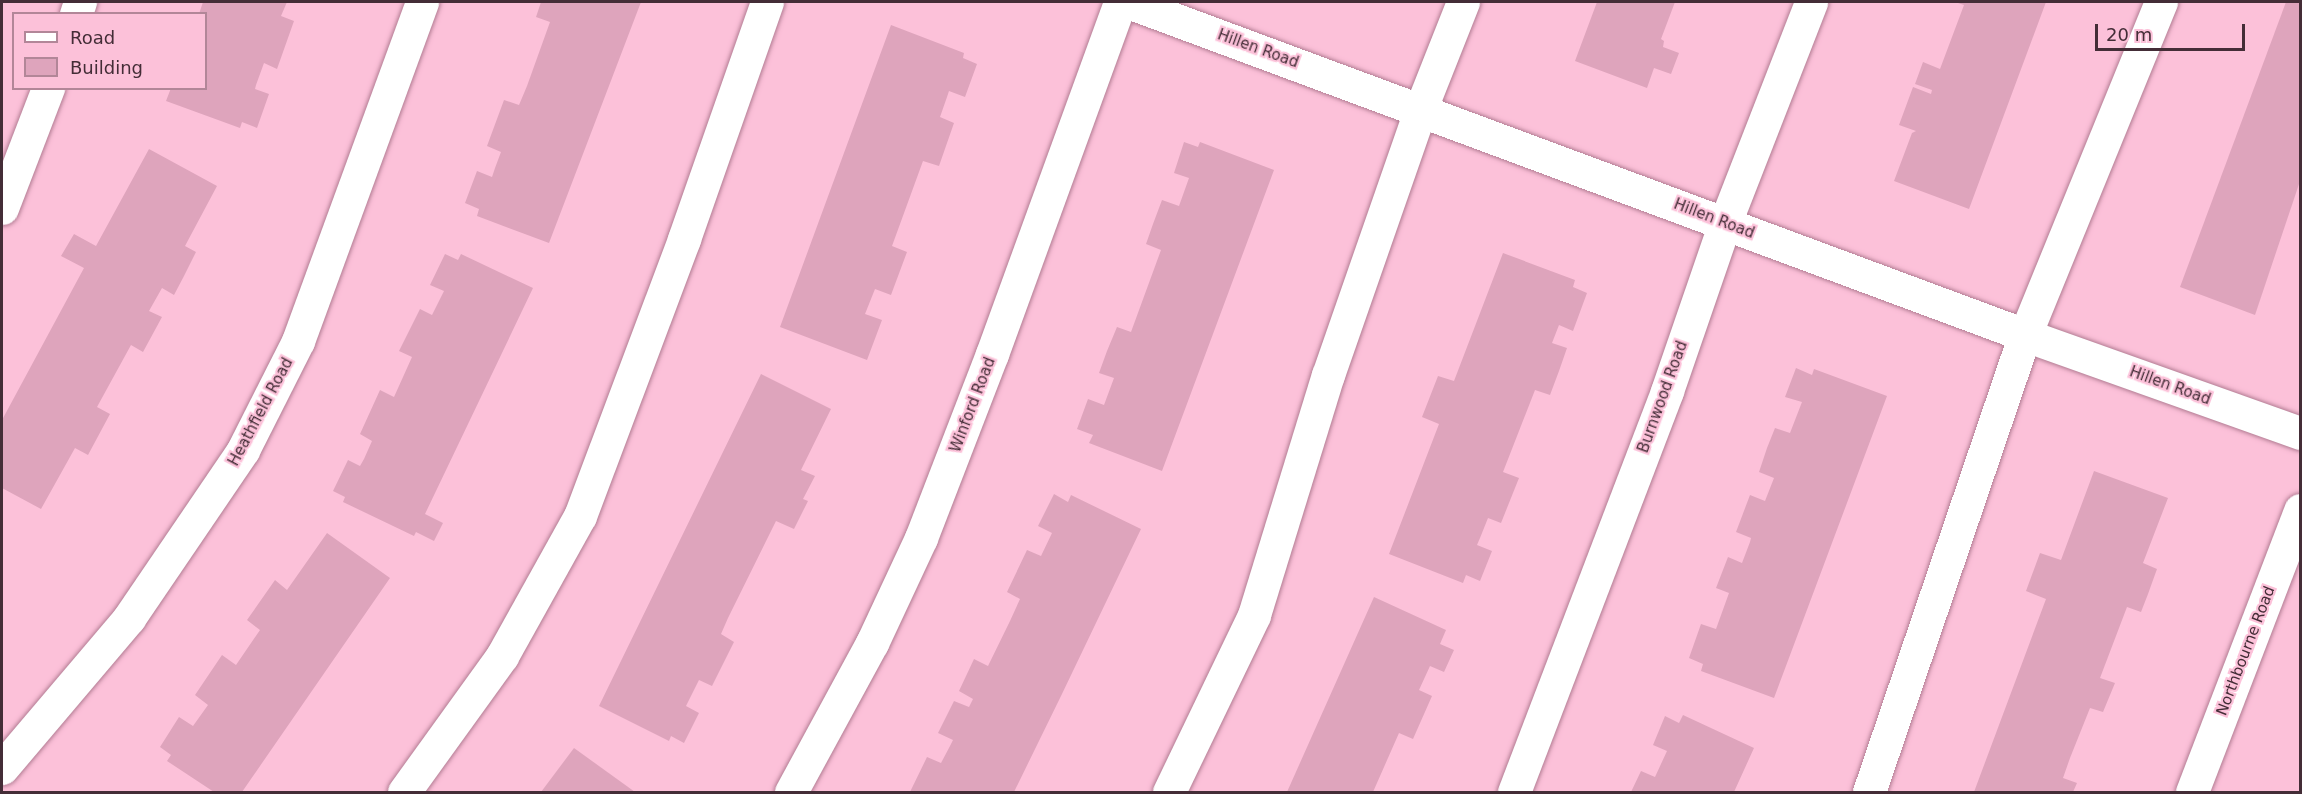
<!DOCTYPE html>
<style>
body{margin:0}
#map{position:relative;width:2302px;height:794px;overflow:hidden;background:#fcc1d9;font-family:"DejaVu Sans",sans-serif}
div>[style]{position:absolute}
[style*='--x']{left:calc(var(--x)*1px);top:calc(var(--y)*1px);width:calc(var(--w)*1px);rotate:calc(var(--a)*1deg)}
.building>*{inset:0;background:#dea4bc}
.roads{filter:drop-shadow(0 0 2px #b27c93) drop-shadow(0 0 2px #b27c93)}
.minor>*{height:33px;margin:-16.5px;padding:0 16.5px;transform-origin:16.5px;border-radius:16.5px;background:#fff}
span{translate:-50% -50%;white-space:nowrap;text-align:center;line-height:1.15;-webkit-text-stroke:4.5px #fcc1d9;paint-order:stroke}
.street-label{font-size:15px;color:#442d37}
.frame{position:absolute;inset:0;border:3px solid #442d37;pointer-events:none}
.legend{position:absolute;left:12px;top:12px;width:195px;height:78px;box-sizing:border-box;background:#fcc1d9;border:2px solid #b28698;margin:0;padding:8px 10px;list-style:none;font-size:18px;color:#442d37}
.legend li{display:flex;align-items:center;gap:12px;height:30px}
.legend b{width:30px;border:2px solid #b28698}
.scale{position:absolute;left:2095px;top:24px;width:150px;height:27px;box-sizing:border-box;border:3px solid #442d37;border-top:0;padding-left:8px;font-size:18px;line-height:21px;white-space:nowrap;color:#442d37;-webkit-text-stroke:4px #fcc1d9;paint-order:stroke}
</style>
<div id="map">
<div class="building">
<div style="clip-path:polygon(203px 2px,287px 2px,281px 16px,294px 21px,277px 69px,264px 63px,256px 85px,255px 89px,269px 94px,257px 128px,242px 122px,240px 128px,166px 101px,171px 88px,206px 88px,206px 14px,199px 14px)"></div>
<div style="clip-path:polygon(541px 2px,641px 2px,549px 243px,477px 216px,479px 209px,465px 203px,477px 171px,492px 177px,495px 168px,501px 152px,487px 146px,504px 100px,519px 105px,527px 86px,550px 22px,536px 17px)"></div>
<div style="clip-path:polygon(1597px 2px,1675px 2px,1661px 39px,1664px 41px,1663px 47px,1679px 53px,1671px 74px,1654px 68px,1647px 88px,1575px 61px)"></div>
<div style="clip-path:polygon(1955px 2px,2046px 2px,1969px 209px,1894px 181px,1912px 133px,1916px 131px,1899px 125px,1913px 87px,1931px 94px,1932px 90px,1915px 84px,1923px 62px,1940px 69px,1964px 5px)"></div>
<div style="clip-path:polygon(2286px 2px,2300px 2px,2300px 181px,2255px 315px,2180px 287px)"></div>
<div style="clip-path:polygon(891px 25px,964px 53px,963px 58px,977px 64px,965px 97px,949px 91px,947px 97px,940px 117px,954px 123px,939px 166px,923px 161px,892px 246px,907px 252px,891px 295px,875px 289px,865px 314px,882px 320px,867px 360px,780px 327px)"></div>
<div style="clip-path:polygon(1184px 142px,1198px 147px,1200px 142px,1274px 170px,1162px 471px,1089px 443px,1093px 435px,1077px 429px,1088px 399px,1104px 405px,1114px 378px,1099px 373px,1107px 351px,1117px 327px,1131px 332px,1161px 250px,1146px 244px,1153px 224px,1162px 200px,1179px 206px,1189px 178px,1174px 173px)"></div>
<div style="clip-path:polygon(149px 149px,217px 186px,185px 246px,196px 252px,184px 276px,174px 295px,162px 288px,149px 311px,162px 317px,143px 352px,131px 345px,97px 407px,110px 414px,88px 455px,75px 448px,41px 509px,2px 488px,2px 420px,84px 268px,61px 256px,74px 234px,96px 246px)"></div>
<div style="clip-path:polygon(1503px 253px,1575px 280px,1573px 287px,1587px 293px,1573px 331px,1559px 325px,1552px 343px,1567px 348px,1559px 371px,1550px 395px,1535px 390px,1503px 472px,1519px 478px,1501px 523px,1488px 518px,1480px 538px,1477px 545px,1492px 551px,1480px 581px,1466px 575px,1463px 583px,1389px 554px,1439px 424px,1422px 417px,1438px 376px,1454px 381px)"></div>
<div style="clip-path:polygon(445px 254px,458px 260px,461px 254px,533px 288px,425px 514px,443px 523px,434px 541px,416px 532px,414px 536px,343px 502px,345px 497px,333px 491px,348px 460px,360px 466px,364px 459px,372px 441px,360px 434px,380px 390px,394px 397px,412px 357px,399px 351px,420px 309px,432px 315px,444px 291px,430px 285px)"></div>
<div style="clip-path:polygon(1796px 368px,1812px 375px,1814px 369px,1887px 396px,1774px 698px,1701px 671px,1703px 664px,1689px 658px,1701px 624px,1716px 629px,1729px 593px,1716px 588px,1728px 557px,1742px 563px,1750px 542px,1751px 538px,1736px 532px,1750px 495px,1765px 501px,1774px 478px,1759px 472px,1767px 448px,1775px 428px,1790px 433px,1802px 402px,1785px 397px)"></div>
<div style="clip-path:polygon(761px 374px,831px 409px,801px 470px,815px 476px,803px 499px,808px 501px,794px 529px,776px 521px,728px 618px,721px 634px,734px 642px,712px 686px,699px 680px,686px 706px,699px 713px,684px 743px,671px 736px,669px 741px,599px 706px)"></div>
<div style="clip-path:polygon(2094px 471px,2168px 498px,2143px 563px,2157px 569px,2148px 594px,2141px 612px,2127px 607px,2100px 678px,2115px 683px,2103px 712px,2090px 708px,2070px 758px,2063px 778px,2077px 783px,2073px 792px,1974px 792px,2046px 599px,2026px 591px,2040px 553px,2061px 560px)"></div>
<div style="clip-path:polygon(1054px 494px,1068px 502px,1071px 495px,1141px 529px,1061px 696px,1014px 792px,910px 792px,927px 757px,941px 763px,950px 746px,953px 740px,938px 733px,954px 701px,969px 707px,973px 699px,959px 691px,974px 659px,988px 666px,1010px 621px,1020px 599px,1007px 592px,1027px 550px,1041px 556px,1052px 533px,1038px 526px)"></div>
<div style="clip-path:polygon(327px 533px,390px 578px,242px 792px,214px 792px,167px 761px,171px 755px,160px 747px,179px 717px,193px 726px,208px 705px,195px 695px,222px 655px,236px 665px,260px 630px,247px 620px,275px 580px,287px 590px)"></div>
<div style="clip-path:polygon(1374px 597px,1446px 630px,1440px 644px,1454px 650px,1444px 672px,1430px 666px,1419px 690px,1432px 696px,1413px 739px,1399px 733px,1373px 792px,1287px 792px)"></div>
<div style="clip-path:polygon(1683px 715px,1754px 748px,1734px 792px,1631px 792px,1641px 771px,1655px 777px,1667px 751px,1653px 745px,1665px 716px,1679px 723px)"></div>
<div style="clip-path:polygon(574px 748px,635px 792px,541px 792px)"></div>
</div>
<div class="roads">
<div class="minor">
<div style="--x:1128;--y:2;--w:957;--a:20.37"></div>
<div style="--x:2025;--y:335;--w:292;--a:19.6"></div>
<div style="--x:76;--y:14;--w:13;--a:-72"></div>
<div style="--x:2;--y:208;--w:129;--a:-69"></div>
<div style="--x:2;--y:768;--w:197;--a:-49.7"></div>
<div style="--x:129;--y:618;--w:203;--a:-55.8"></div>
<div style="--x:243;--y:450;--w:122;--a:-63.2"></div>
<div style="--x:298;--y:341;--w:361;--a:-69.9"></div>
<div style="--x:404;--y:792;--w:168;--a:-54.2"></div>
<div style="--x:502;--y:656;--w:160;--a:-60.9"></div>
<div style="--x:580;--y:516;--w:296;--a:-69.4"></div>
<div style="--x:684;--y:239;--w:251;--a:-70.7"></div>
<div style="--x:791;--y:792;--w:170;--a:-61.5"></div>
<div style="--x:872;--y:643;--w:116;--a:-65"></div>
<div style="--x:921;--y:538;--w:197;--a:-68.9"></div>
<div style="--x:992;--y:354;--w:375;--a:-70"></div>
<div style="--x:1169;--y:792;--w:196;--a:-64.3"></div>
<div style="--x:1254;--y:615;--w:251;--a:-72.9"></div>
<div style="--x:1328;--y:375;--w:283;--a:-70.8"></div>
<div style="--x:1421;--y:108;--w:114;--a:-68.4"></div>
<div style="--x:1514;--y:792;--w:429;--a:-69.1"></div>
<div style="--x:1667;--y:391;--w:178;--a:-71"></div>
<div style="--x:1725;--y:223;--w:237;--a:-68.7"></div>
<div style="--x:1869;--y:792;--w:483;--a:-71.2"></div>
<div style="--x:2025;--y:335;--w:360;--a:-67.8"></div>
<div style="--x:2192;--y:792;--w:302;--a:-69"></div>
</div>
</div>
<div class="street-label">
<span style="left:1258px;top:49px;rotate:20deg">Hillen Road</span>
<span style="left:1714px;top:219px;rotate:21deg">Hillen Road</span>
<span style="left:2170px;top:386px;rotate:20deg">Hillen Road</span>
<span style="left:1663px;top:397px;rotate:-70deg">Burnwood Road</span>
<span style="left:973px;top:405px;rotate:-69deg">Winford Road</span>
<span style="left:261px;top:412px;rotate:-62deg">Heathfield Road</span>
<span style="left:2246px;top:651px;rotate:-69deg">Northbourne Road</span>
</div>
<div class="frame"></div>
<ul class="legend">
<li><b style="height:8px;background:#fff"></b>Road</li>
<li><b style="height:16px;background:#dea4bc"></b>Building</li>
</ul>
<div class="scale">20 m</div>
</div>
